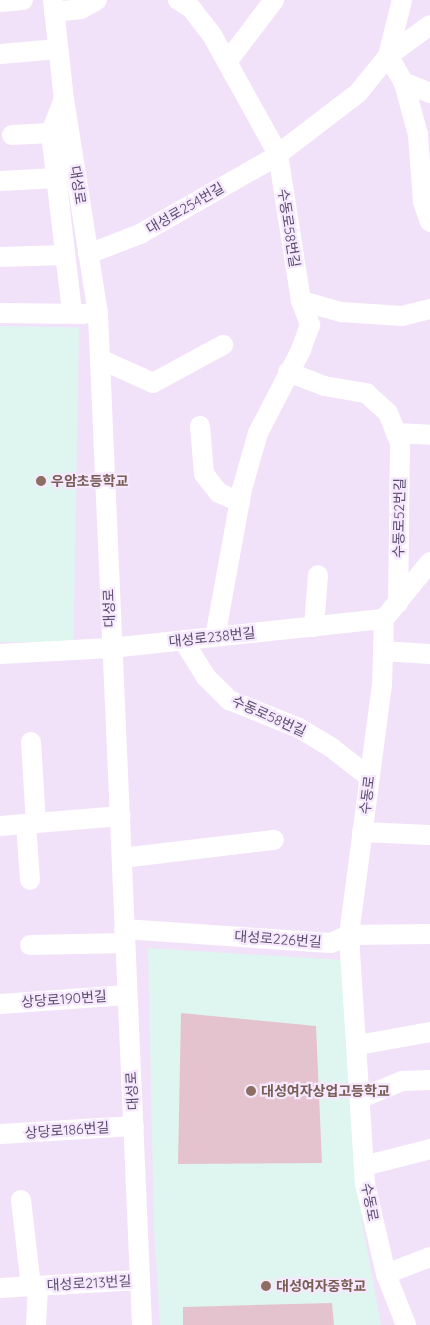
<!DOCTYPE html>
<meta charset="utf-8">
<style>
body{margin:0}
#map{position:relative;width:430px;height:1325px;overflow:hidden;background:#f2e2f9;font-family:Quicksand,"Noto Sans KR",sans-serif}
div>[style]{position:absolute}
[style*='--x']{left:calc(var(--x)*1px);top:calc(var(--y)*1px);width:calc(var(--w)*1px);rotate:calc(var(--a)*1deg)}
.education>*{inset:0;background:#dff5ef;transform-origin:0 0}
.green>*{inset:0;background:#e5c3ce}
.minor>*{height:20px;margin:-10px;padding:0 10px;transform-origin:10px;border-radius:10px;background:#fff}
.dots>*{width:14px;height:14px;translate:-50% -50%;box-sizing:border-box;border:2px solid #f6e8fd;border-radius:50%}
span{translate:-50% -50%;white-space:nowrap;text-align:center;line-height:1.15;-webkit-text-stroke:4.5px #f6e8fd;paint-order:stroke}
.street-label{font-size:14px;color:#5a4c6e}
.education-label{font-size:14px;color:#785e54;font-weight:700}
.left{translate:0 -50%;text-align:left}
</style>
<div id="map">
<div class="education">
<div style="left:0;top:326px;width:79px;height:316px;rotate:1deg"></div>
<div style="clip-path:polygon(148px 948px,342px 960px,362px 1222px,381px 1325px,160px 1325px,154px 1228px)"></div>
</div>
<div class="green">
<div style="clip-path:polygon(181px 1013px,316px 1026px,322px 1163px,178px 1164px)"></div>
<div style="clip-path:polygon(332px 1303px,334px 1325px,183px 1325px,183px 1307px)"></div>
</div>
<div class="minor">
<div style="--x:53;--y:0;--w:100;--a:83.7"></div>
<div style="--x:64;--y:99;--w:218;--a:81"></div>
<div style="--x:98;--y:314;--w:1012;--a:87.51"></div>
<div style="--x:178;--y:0;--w:15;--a:32"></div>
<div style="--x:191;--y:8;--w:34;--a:52"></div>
<div style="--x:212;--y:35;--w:136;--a:61"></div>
<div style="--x:278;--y:154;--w:149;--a:81.1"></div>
<div style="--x:301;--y:301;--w:26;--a:69"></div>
<div style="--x:310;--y:325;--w:27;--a:110"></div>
<div style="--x:301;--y:350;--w:93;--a:117.4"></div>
<div style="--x:258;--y:433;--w:58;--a:105.9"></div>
<div style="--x:242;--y:489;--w:150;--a:100.3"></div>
<div style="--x:402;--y:0;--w:58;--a:104"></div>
<div style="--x:388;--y:56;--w:31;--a:59"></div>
<div style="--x:404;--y:83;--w:54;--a:74.9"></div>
<div style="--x:418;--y:135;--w:67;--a:85.7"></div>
<div style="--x:423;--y:202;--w:21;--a:71"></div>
<div style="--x:0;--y:2;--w:23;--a:-5"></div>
<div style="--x:54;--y:12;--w:27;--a:-6"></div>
<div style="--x:81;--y:9;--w:18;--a:-29"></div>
<div style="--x:0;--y:54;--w:58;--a:-4.9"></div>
<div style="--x:227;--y:62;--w:78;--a:-52.8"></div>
<div style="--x:403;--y:82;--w:29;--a:22"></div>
<div style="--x:63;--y:101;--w:34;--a:111"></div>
<div style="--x:51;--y:133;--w:181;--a:83.3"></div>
<div style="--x:12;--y:135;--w:39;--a:-3"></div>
<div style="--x:0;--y:181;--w:56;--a:-3.1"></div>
<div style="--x:88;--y:254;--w:56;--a:-21"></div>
<div style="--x:140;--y:234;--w:153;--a:-29.7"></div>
<div style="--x:273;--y:158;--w:107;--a:-37.4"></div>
<div style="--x:358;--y:93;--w:48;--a:-51"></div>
<div style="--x:388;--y:56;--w:52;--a:-36.4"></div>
<div style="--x:0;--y:257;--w:64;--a:-1.8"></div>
<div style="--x:301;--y:301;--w:41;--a:15.4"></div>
<div style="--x:341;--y:312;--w:61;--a:3.8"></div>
<div style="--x:402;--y:316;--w:29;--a:-14"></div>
<div style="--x:0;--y:313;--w:84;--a:0.7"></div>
<div style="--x:100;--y:359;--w:58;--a:24.4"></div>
<div style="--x:153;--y:383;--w:80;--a:-28.5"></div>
<div style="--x:288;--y:372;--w:39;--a:21"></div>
<div style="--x:324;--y:386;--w:43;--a:9.5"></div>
<div style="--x:366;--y:393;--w:30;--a:42"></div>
<div style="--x:388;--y:413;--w:32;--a:68"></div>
<div style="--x:400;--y:443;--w:160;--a:90.7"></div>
<div style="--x:200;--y:426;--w:48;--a:85.2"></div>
<div style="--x:204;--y:474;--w:24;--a:52"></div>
<div style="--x:219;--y:493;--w:23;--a:23"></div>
<div style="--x:396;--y:433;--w:34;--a:3"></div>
<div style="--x:314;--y:627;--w:52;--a:-85.6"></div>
<div style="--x:183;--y:640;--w:44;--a:58.1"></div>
<div style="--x:206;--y:677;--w:33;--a:45"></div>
<div style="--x:229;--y:700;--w:75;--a:21.8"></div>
<div style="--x:299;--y:728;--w:39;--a:31"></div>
<div style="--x:332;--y:748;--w:47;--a:38.1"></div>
<div style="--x:383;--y:651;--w:47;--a:3.7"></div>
<div style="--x:0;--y:654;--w:111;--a:-3.1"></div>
<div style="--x:111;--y:648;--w:275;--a:-6.1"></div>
<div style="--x:31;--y:742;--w:81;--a:86.5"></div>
<div style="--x:26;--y:824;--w:56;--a:85.9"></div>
<div style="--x:0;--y:826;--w:121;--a:-4.7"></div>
<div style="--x:362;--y:832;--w:68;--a:2.5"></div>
<div style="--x:122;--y:858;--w:153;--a:-6.8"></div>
<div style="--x:124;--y:929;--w:207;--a:3.9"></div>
<div style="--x:331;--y:943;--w:20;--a:-24"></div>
<div style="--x:349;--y:935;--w:81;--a:-0.7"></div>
<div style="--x:30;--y:945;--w:95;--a:-1.2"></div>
<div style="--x:0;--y:1004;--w:127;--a:-4.1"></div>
<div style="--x:358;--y:1045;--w:73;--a:-10.2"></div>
<div style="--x:361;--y:1098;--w:44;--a:-22.5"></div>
<div style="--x:402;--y:1081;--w:28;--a:-2"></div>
<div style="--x:0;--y:1134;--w:134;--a:-3.4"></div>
<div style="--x:364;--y:1166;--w:68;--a:-14.4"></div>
<div style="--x:21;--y:1200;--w:87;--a:83.4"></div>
<div style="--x:386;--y:1274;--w:47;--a:-21.1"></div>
<div style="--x:0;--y:1288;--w:140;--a:-3.3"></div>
<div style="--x:36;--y:1325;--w:39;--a:-87"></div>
<div style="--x:406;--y:1325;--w:55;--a:-111.4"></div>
<div style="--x:386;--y:1274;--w:92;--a:-103.1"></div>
<div style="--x:365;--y:1184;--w:250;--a:-93.7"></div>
<div style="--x:349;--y:935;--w:251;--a:-82.5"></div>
<div style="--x:382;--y:686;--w:67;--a:-88.3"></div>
<div style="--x:384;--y:619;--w:73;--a:-51.1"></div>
</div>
<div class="dots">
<div style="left:41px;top:481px;background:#8d6e63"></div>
<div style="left:251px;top:1091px;background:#8d6e63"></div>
<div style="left:266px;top:1286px;background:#8d6e63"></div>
</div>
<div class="street-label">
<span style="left:78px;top:185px;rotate:81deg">대성로</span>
<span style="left:185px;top:208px;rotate:-30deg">대성로254번길</span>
<span style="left:289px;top:228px;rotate:81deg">수동로58번길</span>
<span style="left:399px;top:518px;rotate:-89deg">수동로52번길</span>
<span style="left:109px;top:608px;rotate:-92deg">대성로</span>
<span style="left:212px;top:637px;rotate:-6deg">대성로238번길</span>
<span style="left:269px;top:716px;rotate:24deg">수동로58번길</span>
<span style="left:367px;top:795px;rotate:-83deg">수동로</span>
<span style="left:278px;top:939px;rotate:4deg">대성로226번길</span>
<span style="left:64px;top:999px;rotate:-4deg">상당로190번길</span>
<span style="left:132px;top:1091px;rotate:-93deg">대성로</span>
<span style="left:67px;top:1130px;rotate:-4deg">상당로186번길</span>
<span style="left:370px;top:1202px;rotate:79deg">수동로</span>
<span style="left:89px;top:1283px;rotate:-3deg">대성로213번길</span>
</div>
<div class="education-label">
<span class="left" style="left:51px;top:481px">우암초등학교</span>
<span class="left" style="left:261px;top:1091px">대성여자상업고등학교</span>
<span class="left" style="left:276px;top:1286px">대성여자중학교</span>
</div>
</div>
